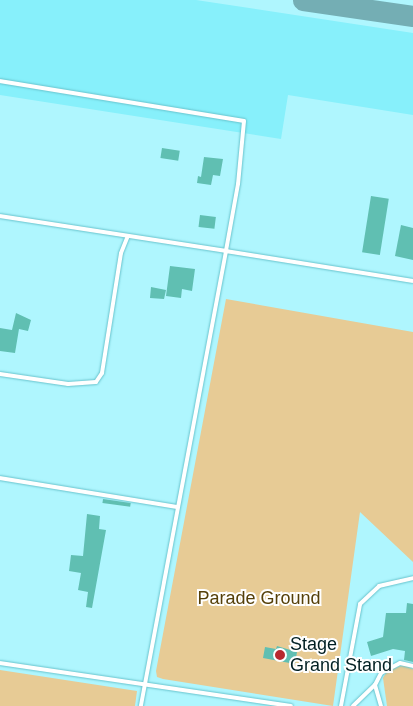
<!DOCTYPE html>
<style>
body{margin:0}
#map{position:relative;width:413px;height:706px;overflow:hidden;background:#aff6fe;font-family:Helvetica,sans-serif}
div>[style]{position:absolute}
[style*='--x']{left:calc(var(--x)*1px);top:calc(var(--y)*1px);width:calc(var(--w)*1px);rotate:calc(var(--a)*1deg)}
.built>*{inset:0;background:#87f0fb}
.green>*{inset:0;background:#e7cb95}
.taxiway>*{height:21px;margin:-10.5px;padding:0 10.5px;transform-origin:10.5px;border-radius:10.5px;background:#74aeb4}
.building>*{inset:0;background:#60bfb2;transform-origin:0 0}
.roads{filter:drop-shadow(0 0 1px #67c3cd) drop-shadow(0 0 1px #67c3cd)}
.lane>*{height:4px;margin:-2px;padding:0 2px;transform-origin:2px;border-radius:2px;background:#fff}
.dots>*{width:14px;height:14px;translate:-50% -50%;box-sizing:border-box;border:2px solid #fff;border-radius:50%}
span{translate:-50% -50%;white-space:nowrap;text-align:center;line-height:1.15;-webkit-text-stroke:4px #fff;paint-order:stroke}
.park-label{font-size:18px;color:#553f08}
.poi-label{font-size:18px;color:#011f22}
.left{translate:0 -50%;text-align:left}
</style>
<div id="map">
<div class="built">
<div style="clip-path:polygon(0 0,196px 0,413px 33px,413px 115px,288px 95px,281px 139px,0 95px)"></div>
</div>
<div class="green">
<div style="clip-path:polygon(226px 299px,413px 332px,413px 562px,360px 512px,333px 706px,163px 679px,157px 677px,156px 671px)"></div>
<div style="clip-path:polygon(403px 665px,413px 669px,413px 706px,387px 706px,383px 678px,387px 671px)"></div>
<div style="clip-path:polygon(0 670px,137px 691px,135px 706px,0 706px)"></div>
</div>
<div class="taxiway">
<div style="--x:303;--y:0;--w:111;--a:8.3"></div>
</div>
<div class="building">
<div style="left:162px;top:148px;width:18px;height:10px;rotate:9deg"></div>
<div style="clip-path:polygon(204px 157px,223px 159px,220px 176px,213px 175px,211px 185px,197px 183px,198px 176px,201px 177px)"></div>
<div style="left:371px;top:196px;width:18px;height:57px;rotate:9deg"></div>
<div style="left:200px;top:215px;width:16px;height:12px;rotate:7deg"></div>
<div style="clip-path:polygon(401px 225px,413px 228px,413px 260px,395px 256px)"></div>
<div style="clip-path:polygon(170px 266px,195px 269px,192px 291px,182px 289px,181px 298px,166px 296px)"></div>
<div style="clip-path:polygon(151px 287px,166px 290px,164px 299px,150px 298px)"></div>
<div style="clip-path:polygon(16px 313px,31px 320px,28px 331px,19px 329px,15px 353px,0 351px,0 328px,12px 330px)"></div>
<div style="left:103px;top:499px;width:28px;height:4px;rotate:8deg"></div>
<div style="clip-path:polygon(87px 514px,100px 516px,99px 529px,106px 530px,92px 608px,86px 607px,88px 592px,78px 590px,81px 573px,69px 571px,71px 555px,83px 556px)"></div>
<div style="clip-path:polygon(407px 603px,413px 604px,413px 662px,404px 660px,405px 651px,393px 649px,371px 656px,367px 642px,383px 637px,386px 613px,406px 613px)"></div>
<div style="clip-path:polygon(277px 646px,297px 652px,295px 664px,263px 658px,265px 647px,276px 649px)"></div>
</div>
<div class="roads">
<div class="lane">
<div style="--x:0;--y:81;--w:247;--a:9.3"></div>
<div style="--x:244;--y:121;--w:63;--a:95.4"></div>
<div style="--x:238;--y:184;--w:68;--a:100.2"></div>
<div style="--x:226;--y:251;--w:189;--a:9.1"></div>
<div style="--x:0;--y:216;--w:229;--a:8.8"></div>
<div style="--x:226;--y:251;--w:463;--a:100.6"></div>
<div style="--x:0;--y:374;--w:69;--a:8.4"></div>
<div style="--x:68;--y:384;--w:28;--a:-4"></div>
<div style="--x:96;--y:382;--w:11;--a:-56"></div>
<div style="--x:102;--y:373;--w:121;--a:-81"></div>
<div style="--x:121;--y:253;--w:18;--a:-68"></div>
<div style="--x:0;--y:478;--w:179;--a:9.3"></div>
<div style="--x:0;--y:663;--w:294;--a:8.4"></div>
<div style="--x:341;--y:706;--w:104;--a:-79.4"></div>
<div style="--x:360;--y:604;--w:26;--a:-43"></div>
<div style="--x:379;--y:586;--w:35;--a:-13"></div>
<div style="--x:353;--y:706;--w:30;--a:-44"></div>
<div style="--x:381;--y:706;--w:22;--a:-106"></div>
<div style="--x:375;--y:685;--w:13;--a:-63"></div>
<div style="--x:381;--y:673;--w:21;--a:-28"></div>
<div style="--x:400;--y:663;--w:13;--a:13"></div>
</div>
</div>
<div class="dots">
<div style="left:280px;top:655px;background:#b8282e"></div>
</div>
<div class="park-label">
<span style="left:259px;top:598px">Parade Ground</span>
</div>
<div class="poi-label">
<span class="left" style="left:290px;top:655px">Stage<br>Grand Stand</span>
</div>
</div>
